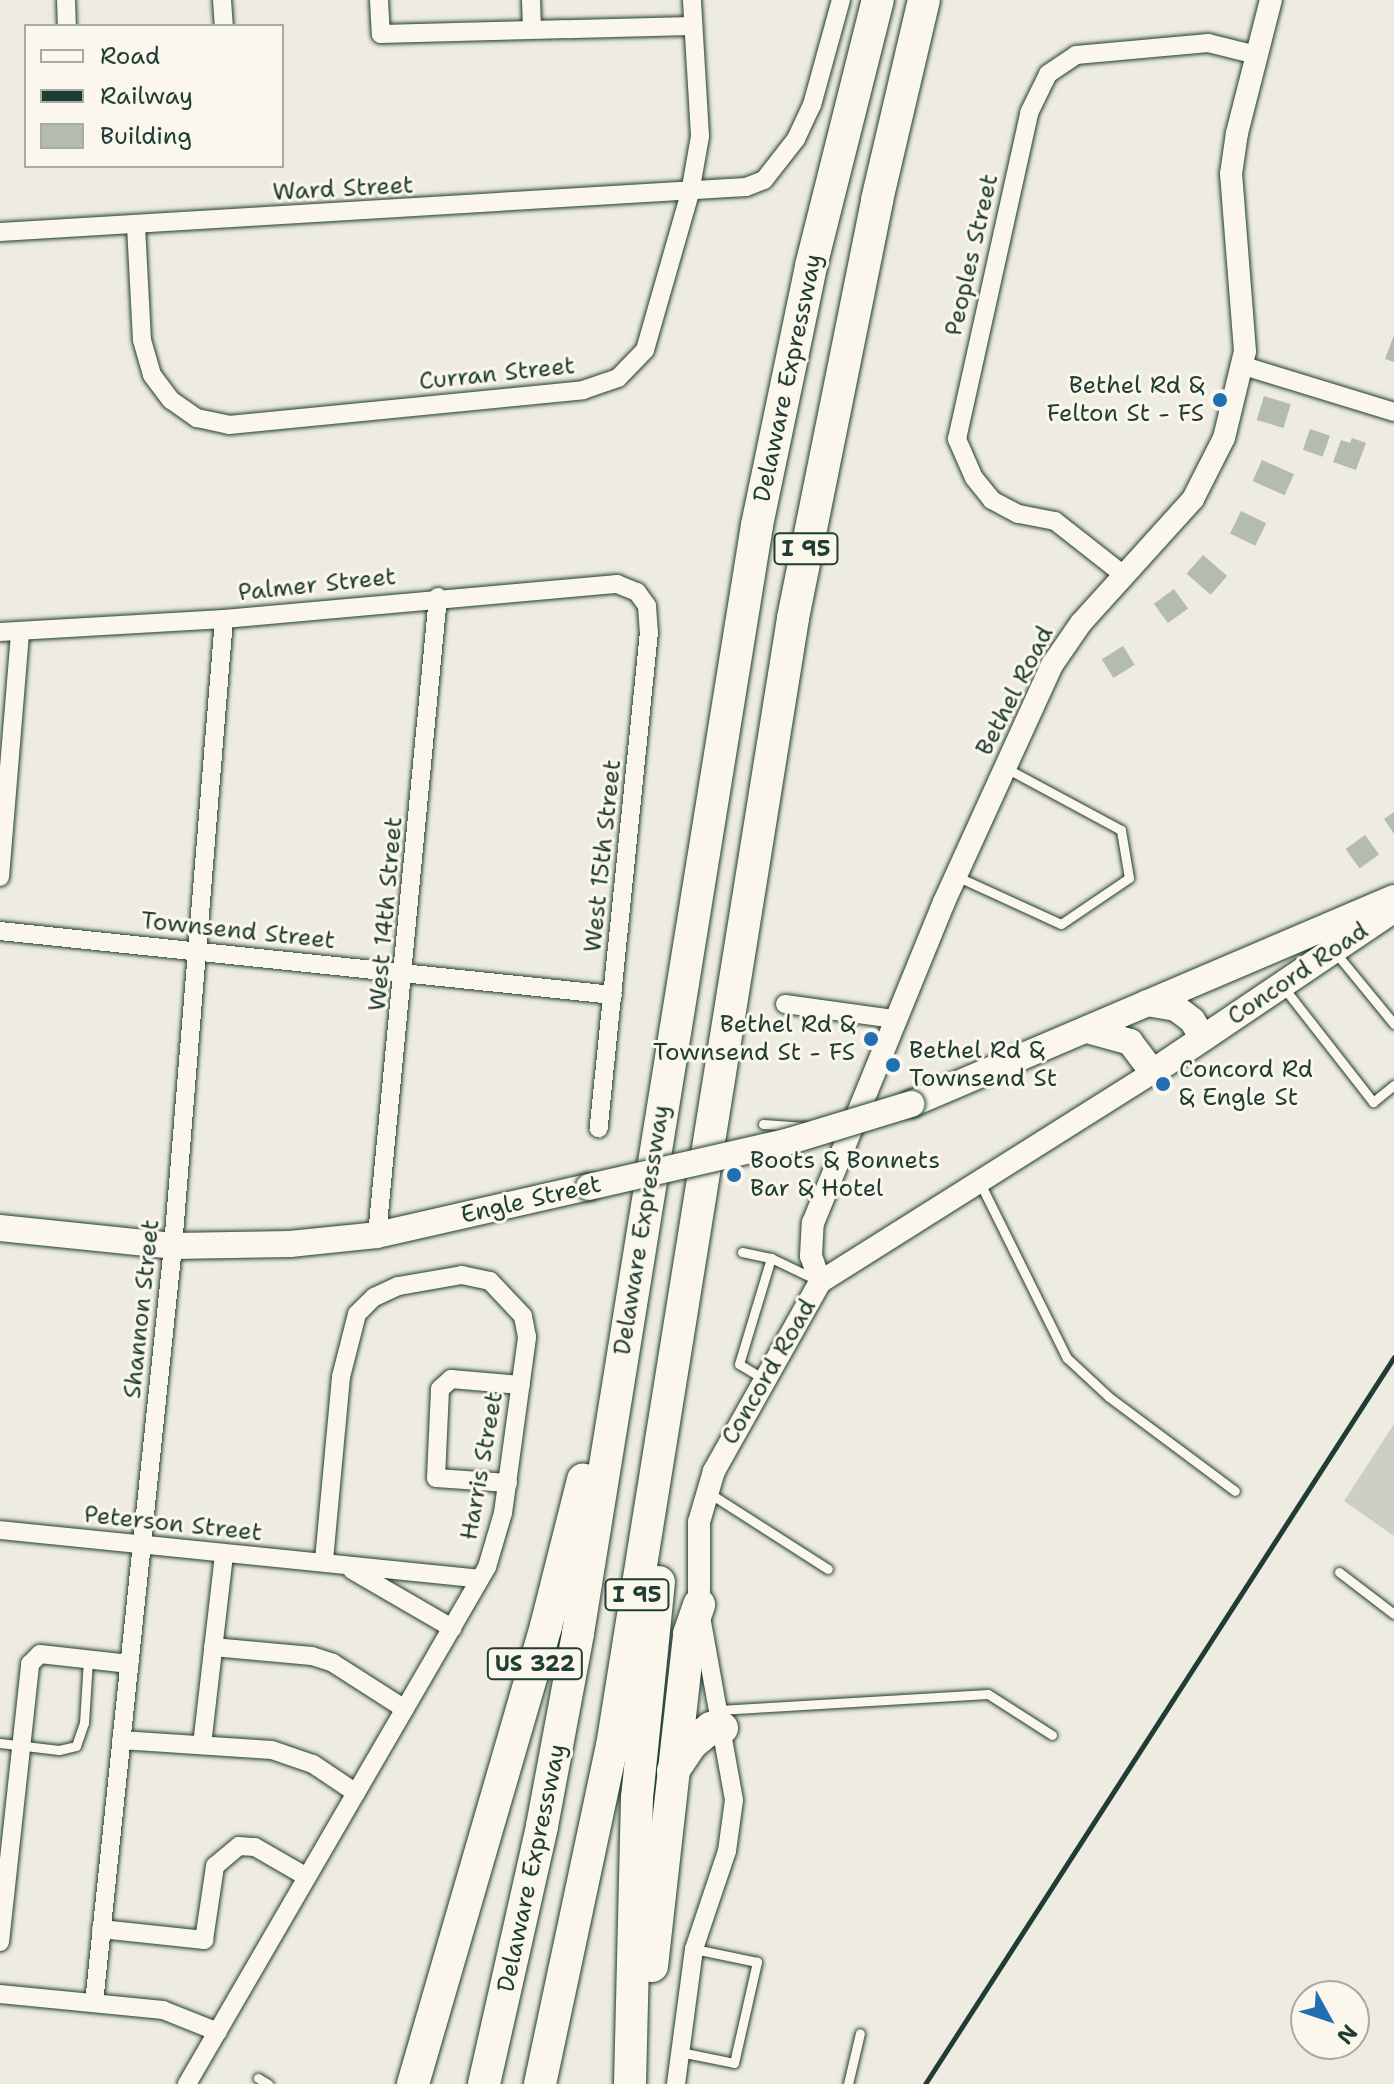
<!DOCTYPE html>
<style>
body{margin:0}
#map{position:relative;width:1394px;height:2084px;overflow:hidden;background:#eeece1;font-family:"Shantell Sans",sans-serif}
div>[style]{position:absolute}
[style*='--x']{left:calc(var(--x)*1px);top:calc(var(--y)*1px);width:calc(var(--w)*1px);rotate:calc(var(--a)*1deg)}
.green>*{inset:0;background:#cbcfc4}
.building>*{inset:0;background:#b4bbb0;transform-origin:0 0}
.roads{filter:drop-shadow(0 0 2px #1f3d34) drop-shadow(0 0 2px #1f3d34)}
.service>*{height:9px;margin:-4.5px;padding:0 4.5px;transform-origin:4.5px;border-radius:4.5px;background:#fbf7ec}
.minor>*{height:18px;margin:-9px;padding:0 9px;transform-origin:9px;border-radius:9px;background:#fbf7ec}
.tertiary>*{height:22px;margin:-11px;padding:0 11px;transform-origin:11px;border-radius:11px;background:#fbf7ec}
.secondary>*{height:26px;margin:-13px;padding:0 13px;transform-origin:13px;border-radius:13px;background:#fbf7ec}
.motorway>*{height:32px;margin:-16px;padding:0 16px;transform-origin:16px;border-radius:16px;background:#fbf7ec}
.rail>*{height:5px;margin:-2.5px;padding:0 2.5px;transform-origin:2.5px;border-radius:2.5px;background:#1f3d34}
.bridges{filter:drop-shadow(0 0 2px #1f3d34) drop-shadow(0 0 2px #1f3d34)}
.secondary-bridge>*{height:26px;margin:-13px;padding:0 13px;transform-origin:13px;border-radius:13px;background:#fbf7ec}
.dots>*{width:22px;height:22px;translate:-50% -50%;box-sizing:border-box;border:4px solid #fbf7ec;border-radius:50%}
span{translate:-50% -50%;white-space:nowrap;text-align:center;line-height:1.15;-webkit-text-stroke:6px #fbf7ec;paint-order:stroke}
.shield-label span{padding:2px 6px;background:#fbf7ec;border:2px solid;border-radius:6px;-webkit-text-stroke-width:0}
.shield-label{font-size:22px;color:#1f3d34;font-weight:700}
.street-label{font-size:24px;color:#1f3d34}
.poi-label{font-size:24px;color:#1f3d34}
.right{translate:-100% -50%;text-align:right}
.left{translate:0 -50%;text-align:left}
.legend{position:absolute;left:24px;top:24px;width:260px;height:144px;box-sizing:border-box;background:#fbf7ec;border:2px solid #a3ada2;margin:0;padding:10px 14px;list-style:none;font-size:24px;color:#1f3d34}
.legend li{display:flex;align-items:center;gap:16px;height:40px}
.legend b{width:40px;border:2px solid #a3ada2}
.north{position:absolute;left:1290px;top:1980px;width:80px;height:80px;box-sizing:border-box;background:#fbf7ec;border:2px solid #a3ada2;border-radius:50%;rotate:130deg;font-size:22px;font-weight:700;line-height:32px;text-align:center;color:#1f3d34}
.north::after{content:'';display:block;margin:auto;width:28px;height:36px;background:#1f6fb2;clip-path:polygon(50% 0,100% 100%,50% 72%,0 100%)}
</style>
<div id="map">
<div class="green">
<div style="clip-path:polygon(1394px 1424px,1394px 1536px,1344px 1501px)"></div>
</div>
<div class="building">
<div style="clip-path:polygon(1394px 335px,1394px 362px,1385px 359px)"></div>
<div style="left:1264px;top:396px;width:28px;height:25px;rotate:17deg"></div>
<div style="left:1310px;top:429px;width:21px;height:22px;rotate:19deg"></div>
<div style="clip-path:polygon(1352px 438px,1366px 443px,1356px 470px,1333px 462px,1341px 440px,1350px 443px)"></div>
<div style="left:1262px;top:460px;width:35px;height:23px;rotate:24deg"></div>
<div style="left:1241px;top:511px;width:28px;height:25px;rotate:26deg"></div>
<div style="left:1203px;top:555px;width:32px;height:25px;rotate:41deg"></div>
<div style="left:1174px;top:589px;width:24px;height:25px;rotate:54deg"></div>
<div style="left:1123px;top:646px;width:22px;height:25px;rotate:58deg"></div>
<div style="clip-path:polygon(1394px 812px,1394px 834px,1384px 819px)"></div>
<div style="left:1365px;top:835px;width:24px;height:24px;rotate:54deg"></div>
</div>
<div class="roads">
<div class="service">
<div style="--x:956;--y:876;--w:115;--a:24.6"></div>
<div style="--x:1061;--y:924;--w:82;--a:-34.1"></div>
<div style="--x:1129;--y:878;--w:49;--a:-99.5"></div>
<div style="--x:1121;--y:830;--w:131;--a:-151.7"></div>
<div style="--x:1335;--y:952;--w:93;--a:50.7"></div>
<div style="--x:1284;--y:988;--w:145;--a:52"></div>
<div style="--x:1373;--y:1102;--w:27;--a:-39"></div>
<div style="--x:763;--y:1124;--w:43;--a:4"></div>
<div style="--x:980;--y:1183;--w:195;--a:63.6"></div>
<div style="--x:1067;--y:1358;--w:57;--a:42.9"></div>
<div style="--x:1109;--y:1397;--w:157;--a:36.7"></div>
<div style="--x:742;--y:1252;--w:30;--a:12"></div>
<div style="--x:771;--y:1258;--w:51;--a:25.6"></div>
<div style="--x:764;--y:1379;--w:29;--a:-149"></div>
<div style="--x:739;--y:1364;--w:111;--a:-73.2"></div>
<div style="--x:709;--y:1493;--w:141;--a:32.6"></div>
<div style="--x:1339;--y:1572;--w:69;--a:37.4"></div>
<div style="--x:719;--y:1710;--w:269;--a:-3.4"></div>
<div style="--x:988;--y:1694;--w:76;--a:32.6"></div>
<div style="--x:0;--y:1743;--w:59;--a:6.8"></div>
<div style="--x:59;--y:1750;--w:17;--a:-13"></div>
<div style="--x:76;--y:1746;--w:24;--a:-71"></div>
<div style="--x:84;--y:1723;--w:64;--a:-86.4"></div>
<div style="--x:680;--y:2052;--w:55;--a:11.5"></div>
<div style="--x:734;--y:2063;--w:104;--a:-77.2"></div>
<div style="--x:757;--y:1962;--w:64;--a:-168.3"></div>
<div style="--x:258;--y:2078;--w:12;--a:31"></div>
<div style="--x:848;--y:2084;--w:52;--a:-76.8"></div>
</div>
<div class="minor">
<div style="--x:66;--y:0;--w:26;--a:88"></div>
<div style="--x:222;--y:0;--w:26;--a:86"></div>
<div style="--x:379;--y:0;--w:34;--a:87"></div>
<div style="--x:381;--y:34;--w:310;--a:-1.5"></div>
<div style="--x:531;--y:0;--w:29;--a:88"></div>
<div style="--x:136;--y:226;--w:114;--a:87"></div>
<div style="--x:142;--y:340;--w:36;--a:74"></div>
<div style="--x:152;--y:375;--w:31;--a:53"></div>
<div style="--x:171;--y:400;--w:32;--a:35"></div>
<div style="--x:197;--y:418;--w:33;--a:12"></div>
<div style="--x:229;--y:425;--w:356;--a:-5.6"></div>
<div style="--x:583;--y:390;--w:37;--a:-19"></div>
<div style="--x:618;--y:378;--w:39;--a:-46"></div>
<div style="--x:645;--y:350;--w:163;--a:-74"></div>
<div style="--x:690;--y:193;--w:58;--a:-80"></div>
<div style="--x:700;--y:136;--w:136;--a:-93.4"></div>
<div style="--x:0;--y:232;--w:747;--a:-3.45"></div>
<div style="--x:746;--y:187;--w:19;--a:-21"></div>
<div style="--x:764;--y:180;--w:52;--a:-52"></div>
<div style="--x:796;--y:139;--w:38;--a:-65"></div>
<div style="--x:812;--y:105;--w:109;--a:-74.6"></div>
<div style="--x:1244;--y:366;--w:157;--a:17"></div>
<div style="--x:1125;--y:576;--w:89;--a:-141.8"></div>
<div style="--x:1055;--y:521;--w:38;--a:-169"></div>
<div style="--x:1018;--y:514;--w:30;--a:-152"></div>
<div style="--x:992;--y:500;--w:28;--a:-129"></div>
<div style="--x:974;--y:478;--w:43;--a:-113.6"></div>
<div style="--x:957;--y:439;--w:334;--a:-77.5"></div>
<div style="--x:1029;--y:113;--w:43;--a:-64"></div>
<div style="--x:1048;--y:74;--w:34;--a:-34"></div>
<div style="--x:1076;--y:55;--w:133;--a:-5.2"></div>
<div style="--x:1208;--y:43;--w:49;--a:14"></div>
<div style="--x:0;--y:632;--w:224;--a:-3.3"></div>
<div style="--x:224;--y:619;--w:395;--a:-5.1"></div>
<div style="--x:617;--y:584;--w:22;--a:22"></div>
<div style="--x:637;--y:592;--w:17;--a:54"></div>
<div style="--x:647;--y:606;--w:26;--a:86"></div>
<div style="--x:649;--y:632;--w:499;--a:95.8"></div>
<div style="--x:0;--y:877;--w:243;--a:-85.3"></div>
<div style="--x:0;--y:931;--w:616;--a:5.96"></div>
<div style="--x:785;--y:1004;--w:111;--a:7.8"></div>
<div style="--x:377;--y:1235;--w:641;--a:-84.54"></div>
<div style="--x:508;--y:1483;--w:72;--a:-176"></div>
<div style="--x:436;--y:1478;--w:89;--a:-87.4"></div>
<div style="--x:440;--y:1389;--w:15;--a:-42"></div>
<div style="--x:451;--y:1379;--w:70;--a:4.9"></div>
<div style="--x:0;--y:1530;--w:482;--a:5.8"></div>
<div style="--x:352;--y:1570;--w:116;--a:30.1"></div>
<div style="--x:213;--y:1647;--w:99;--a:5.2"></div>
<div style="--x:312;--y:1656;--w:22;--a:18"></div>
<div style="--x:333;--y:1663;--w:85;--a:32.6"></div>
<div style="--x:121;--y:1740;--w:151;--a:3.8"></div>
<div style="--x:272;--y:1750;--w:43;--a:18.9"></div>
<div style="--x:313;--y:1764;--w:52;--a:34"></div>
<div style="--x:202;--y:1745;--w:192;--a:-83.4"></div>
<div style="--x:101;--y:1929;--w:104;--a:6.1"></div>
<div style="--x:204;--y:1940;--w:75;--a:-81.5"></div>
<div style="--x:215;--y:1866;--w:31;--a:-40"></div>
<div style="--x:239;--y:1846;--w:16;--a:4"></div>
<div style="--x:255;--y:1847;--w:60;--a:30"></div>
<div style="--x:0;--y:1942;--w:280;--a:-83.8"></div>
<div style="--x:30;--y:1664;--w:14;--a:-45"></div>
<div style="--x:40;--y:1654;--w:90;--a:6.4"></div>
<div style="--x:0;--y:1994;--w:164;--a:5.6"></div>
<div style="--x:163;--y:2010;--w:59;--a:21.8"></div>
<div style="--x:94;--y:2003;--w:761;--a:-84.04"></div>
<div style="--x:173;--y:1246;--w:629;--a:-85.35"></div>
<div style="--x:187;--y:2084;--w:598;--a:-59.87"></div>
<div style="--x:487;--y:1567;--w:56;--a:-73.5"></div>
<div style="--x:503;--y:1513;--w:178;--a:-82.2"></div>
<div style="--x:527;--y:1337;--w:21;--a:-101"></div>
<div style="--x:523;--y:1316;--w:48;--a:-133.3"></div>
<div style="--x:490;--y:1281;--w:29;--a:-168"></div>
<div style="--x:462;--y:1275;--w:65;--a:170.2"></div>
<div style="--x:398;--y:1286;--w:26;--a:155"></div>
<div style="--x:374;--y:1297;--w:24;--a:135"></div>
<div style="--x:357;--y:1314;--w:65;--a:104.3"></div>
<div style="--x:341;--y:1377;--w:186;--a:95.3"></div>
<div style="--x:676;--y:2084;--w:136;--a:-82.4"></div>
<div style="--x:694;--y:1949;--w:103;--a:-71.4"></div>
<div style="--x:727;--y:1851;--w:51;--a:-82.2"></div>
<div style="--x:734;--y:1800;--w:187;--a:-100.2"></div>
</div>
<div class="tertiary">
<div style="--x:820;--y:1282;--w:28;--a:-109"></div>
<div style="--x:811;--y:1256;--w:33;--a:-87"></div>
<div style="--x:813;--y:1223;--w:347;--a:-67.8"></div>
<div style="--x:944;--y:902;--w:260;--a:-65.5"></div>
<div style="--x:1052;--y:665;--w:51;--a:-55.4"></div>
<div style="--x:1081;--y:623;--w:167;--a:-47.9"></div>
<div style="--x:1193;--y:499;--w:68;--a:-63.1"></div>
<div style="--x:1224;--y:438;--w:89;--a:-76.4"></div>
<div style="--x:1245;--y:351;--w:178;--a:-94.5"></div>
<div style="--x:1231;--y:174;--w:41;--a:-81.7"></div>
<div style="--x:1237;--y:133;--w:137;--a:-75.7"></div>
<div style="--x:699;--y:1605;--w:83;--a:-90"></div>
<div style="--x:699;--y:1522;--w:53;--a:-73.6"></div>
<div style="--x:714;--y:1471;--w:217;--a:-60.7"></div>
<div style="--x:820;--y:1282;--w:394;--a:-32.2"></div>
</div>
<div class="secondary">
<div style="--x:1147;--y:1003;--w:29;--a:10"></div>
<div style="--x:1176;--y:1008;--w:20;--a:37"></div>
<div style="--x:1192;--y:1020;--w:21;--a:59"></div>
<div style="--x:1087;--y:1030;--w:45;--a:15.6"></div>
<div style="--x:1130;--y:1042;--w:38;--a:53"></div>
<div style="--x:1153;--y:1072;--w:286;--a:-34"></div>
<div style="--x:911;--y:1104;--w:525;--a:-23.1"></div>
<div style="--x:0;--y:1228;--w:174;--a:5.9"></div>
<div style="--x:173;--y:1246;--w:117;--a:-1"></div>
<div style="--x:290;--y:1244;--w:87;--a:-5.9"></div>
<div style="--x:377;--y:1235;--w:217;--a:-12.8"></div>
</div>
<div class="motorway">
<div style="--x:673;--y:1771;--w:32;--a:-56"></div>
<div style="--x:691;--y:1744;--w:26;--a:-39"></div>
<div style="--x:711;--y:1728;--w:11;--a:0"></div>
<div style="--x:652;--y:1966;--w:334;--a:-83.6"></div>
<div style="--x:689;--y:1634;--w:31;--a:-71"></div>
<div style="--x:413;--y:2084;--w:477;--a:-73.8"></div>
<div style="--x:546;--y:1626;--w:151;--a:-75.8"></div>
<div style="--x:484;--y:2084;--w:264;--a:-77.3"></div>
<div style="--x:542;--y:1826;--w:196;--a:-79.4"></div>
<div style="--x:578;--y:1633;--w:1122;--a:-80.82"></div>
<div style="--x:757;--y:525;--w:265;--a:-78.2"></div>
<div style="--x:811;--y:266;--w:274;--a:-75.9"></div>
<div style="--x:540;--y:2084;--w:346;--a:-78"></div>
<div style="--x:612;--y:1746;--w:1142;--a:-80.88"></div>
<div style="--x:793;--y:618;--w:426;--a:-78.6"></div>
<div style="--x:877;--y:200;--w:205;--a:-76.8"></div>
<div style="--x:630;--y:2084;--w:286;--a:-88.6"></div>
<div style="--x:637;--y:1798;--w:217;--a:-84.2"></div>
</div>
</div>
<div class="rail">
<div style="--x:925;--y:2084;--w:865;--a:-57.17"></div>
</div>
<div class="bridges">
<div class="secondary-bridge">
<div style="--x:589;--y:1187;--w:206;--a:-12.9"></div>
<div style="--x:790;--y:1141;--w:127;--a:-17"></div>
</div>
</div>
<div class="dots">
<div style="left:1220px;top:400px;background:#1f6fb2"></div>
<div style="left:871px;top:1039px;background:#1f6fb2"></div>
<div style="left:893px;top:1065px;background:#1f6fb2"></div>
<div style="left:1163px;top:1084px;background:#1f6fb2"></div>
<div style="left:734px;top:1175px;background:#1f6fb2"></div>
</div>
<div class="shield-label">
<span style="left:806px;top:549px">I 95</span>
<span style="left:637px;top:1595px">I 95</span>
<span style="left:535px;top:1664px">US 322</span>
</div>
<div class="street-label">
<span style="left:343px;top:189px;rotate:-3deg">Ward Street</span>
<span style="left:972px;top:255px;rotate:-77deg">Peoples Street</span>
<span style="left:497px;top:374px;rotate:-6deg">Curran Street</span>
<span style="left:788px;top:378px;rotate:-78deg">Delaware Expressway</span>
<span style="left:317px;top:585px;rotate:-6deg">Palmer Street</span>
<span style="left:1015px;top:691px;rotate:-63deg">Bethel Road</span>
<span style="left:603px;top:856px;rotate:-84deg">West 15th Street</span>
<span style="left:386px;top:914px;rotate:-85deg">West 14th Street</span>
<span style="left:238px;top:931px;rotate:6deg">Townsend Street</span>
<span style="left:1298px;top:974px;rotate:-34deg">Concord Road</span>
<span style="left:531px;top:1200px;rotate:-13deg">Engle Street</span>
<span style="left:642px;top:1230px;rotate:-81deg">Delaware Expressway</span>
<span style="left:142px;top:1309px;rotate:-84deg">Shannon Street</span>
<span style="left:769px;top:1372px;rotate:-60deg">Concord Road</span>
<span style="left:482px;top:1466px;rotate:-80deg">Harris Street</span>
<span style="left:173px;top:1524px;rotate:6deg">Peterson Street</span>
<span style="left:532px;top:1868px;rotate:-78deg">Delaware Expressway</span>
</div>
<div class="poi-label">
<span class="right" style="left:1204px;top:400px">Bethel Rd &amp;<br>Felton St - FS</span>
<span class="right" style="left:855px;top:1039px">Bethel Rd &amp;<br>Townsend St - FS</span>
<span class="left" style="left:909px;top:1065px">Bethel Rd &amp;<br>Townsend St</span>
<span class="left" style="left:1179px;top:1084px">Concord Rd<br>&amp; Engle St</span>
<span class="left" style="left:750px;top:1175px">Boots &amp; Bonnets<br>Bar &amp; Hotel</span>
</div>
<ul class="legend">
<li><b style="height:10px;background:#fbf7ec"></b>Road</li>
<li><b style="height:10px;background:#1f3d34"></b>Railway</li>
<li><b style="height:22px;background:#b4bbb0"></b>Building</li>
</ul>
<div class="north">N</div>
</div>
